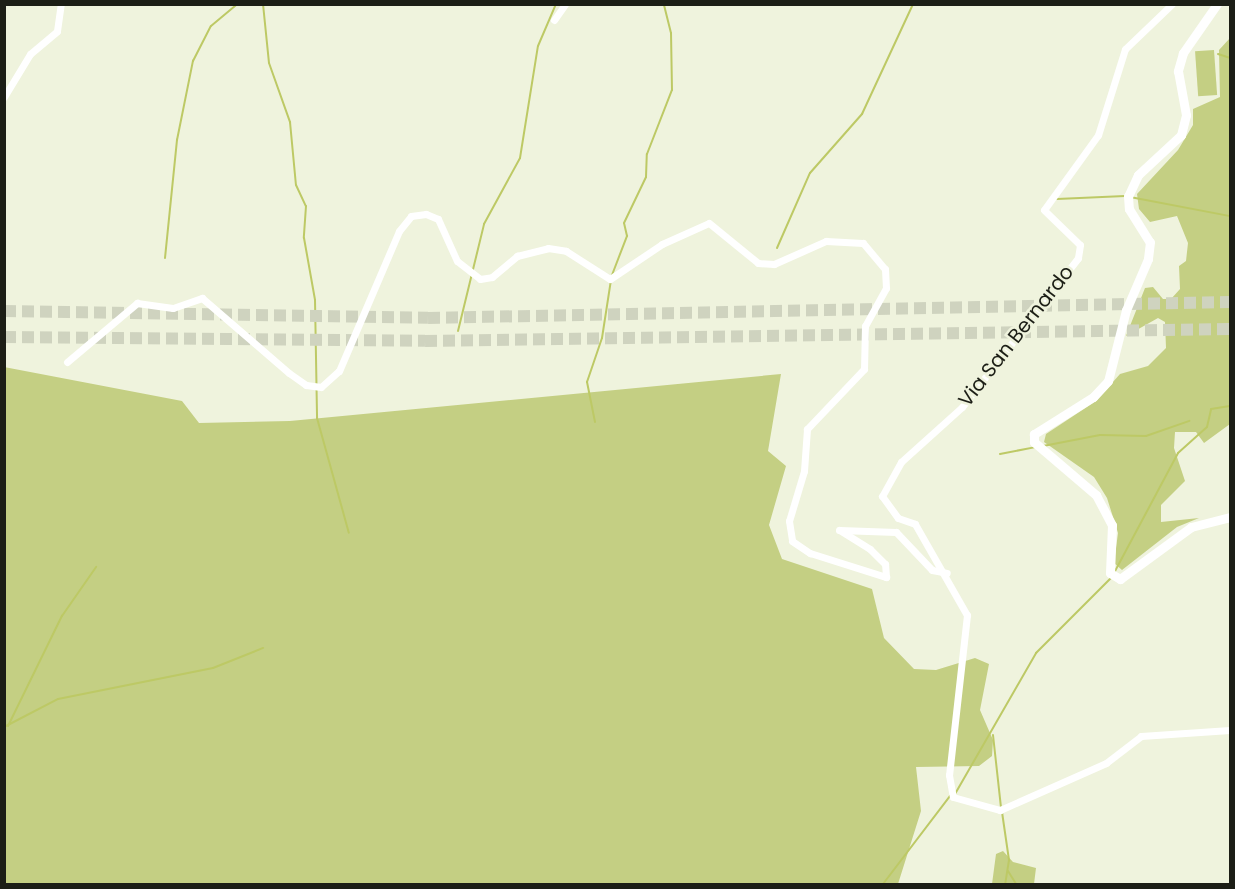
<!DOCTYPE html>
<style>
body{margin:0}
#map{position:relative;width:1235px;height:889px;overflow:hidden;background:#eff3dd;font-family:Poppins,sans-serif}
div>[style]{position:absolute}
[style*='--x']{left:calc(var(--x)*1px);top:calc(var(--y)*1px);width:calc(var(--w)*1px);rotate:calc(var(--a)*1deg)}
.green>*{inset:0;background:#c4cf83;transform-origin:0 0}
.stream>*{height:2px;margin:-1px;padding:0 1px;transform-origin:1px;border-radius:1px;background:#bdc965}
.motorway-tunnel>*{height:12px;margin-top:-6px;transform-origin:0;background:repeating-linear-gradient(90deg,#cfd3bf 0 12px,transparent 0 18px)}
.minor>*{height:7px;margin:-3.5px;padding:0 3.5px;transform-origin:3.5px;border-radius:3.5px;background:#fff}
.tertiary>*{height:9px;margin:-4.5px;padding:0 4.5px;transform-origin:4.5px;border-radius:4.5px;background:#fff}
span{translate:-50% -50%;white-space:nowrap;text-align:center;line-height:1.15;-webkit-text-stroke:5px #eff3dd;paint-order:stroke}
.street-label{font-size:20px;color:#1c1e16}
.frame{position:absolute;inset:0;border:6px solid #1c1e16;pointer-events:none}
</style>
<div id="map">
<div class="green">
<div style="clip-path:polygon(1230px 38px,1230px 424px,1204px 443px,1196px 432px,1175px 432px,1174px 448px,1185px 481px,1161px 505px,1161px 522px,1199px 518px,1177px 527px,1122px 570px,1114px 563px,1118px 533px,1107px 498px,1094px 477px,1044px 442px,1046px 434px,1096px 401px,1120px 374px,1148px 366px,1166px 348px,1165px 322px,1158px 318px,1126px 336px,1145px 288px,1153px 287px,1163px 299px,1171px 299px,1180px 289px,1179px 266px,1186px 261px,1188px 243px,1177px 216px,1150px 222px,1139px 209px,1137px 194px,1178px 150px,1193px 125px,1193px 109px,1220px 97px,1219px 50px)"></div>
<div style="left:1214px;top:50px;width:45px;height:19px;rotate:86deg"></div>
<div style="clip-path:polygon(4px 367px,182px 401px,199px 423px,290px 421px,781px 374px,768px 451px,786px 466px,769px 525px,782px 559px,872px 589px,884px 638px,914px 669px,936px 670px,975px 658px,989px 664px,980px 710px,993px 740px,992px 756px,979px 766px,916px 767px,921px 811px,898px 884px,5px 884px)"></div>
<div style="clip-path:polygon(1003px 851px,1013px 862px,1036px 868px,1034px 884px,992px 884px,996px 854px)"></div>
</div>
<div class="stream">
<div style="--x:263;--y:4;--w:59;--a:84.2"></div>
<div style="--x:269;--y:63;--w:63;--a:70.4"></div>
<div style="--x:290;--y:122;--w:63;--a:84.6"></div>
<div style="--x:296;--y:185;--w:23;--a:65"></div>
<div style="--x:306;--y:206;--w:32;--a:94"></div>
<div style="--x:304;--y:238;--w:63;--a:79.9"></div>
<div style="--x:315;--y:300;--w:118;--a:89"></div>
<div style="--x:317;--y:418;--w:119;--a:74.5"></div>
<div style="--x:1218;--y:54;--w:13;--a:18"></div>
<div style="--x:1130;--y:197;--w:102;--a:10.8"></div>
<div style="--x:1057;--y:199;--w:68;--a:-2.5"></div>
<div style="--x:777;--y:248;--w:82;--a:-66.3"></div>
<div style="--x:810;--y:173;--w:79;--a:-48.6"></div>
<div style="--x:862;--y:114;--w:121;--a:-65.1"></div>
<div style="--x:165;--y:258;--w:119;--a:-84.2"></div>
<div style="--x:177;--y:140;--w:81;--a:-78.6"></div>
<div style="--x:193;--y:61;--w:39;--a:-63"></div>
<div style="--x:211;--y:26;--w:34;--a:-40"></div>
<div style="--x:612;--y:275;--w:42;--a:-69"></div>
<div style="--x:627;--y:236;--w:13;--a:-103"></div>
<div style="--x:624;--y:223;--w:51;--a:-64.4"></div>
<div style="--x:646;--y:177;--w:23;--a:-88"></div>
<div style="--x:647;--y:154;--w:69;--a:-68.7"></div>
<div style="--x:672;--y:90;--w:57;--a:-91"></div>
<div style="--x:671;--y:33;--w:30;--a:-104"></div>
<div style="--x:458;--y:331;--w:110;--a:-76.3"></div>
<div style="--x:484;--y:224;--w:75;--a:-61.4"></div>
<div style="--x:520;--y:158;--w:113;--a:-80.9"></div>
<div style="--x:538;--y:46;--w:46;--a:-66.8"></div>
<div style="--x:595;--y:422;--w:41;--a:-101.3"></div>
<div style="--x:587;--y:382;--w:46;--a:-71.2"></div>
<div style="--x:602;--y:338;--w:59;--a:-81.2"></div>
<div style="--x:1043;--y:446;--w:58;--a:-10.9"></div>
<div style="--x:1100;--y:435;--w:46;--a:1.2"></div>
<div style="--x:1146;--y:436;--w:46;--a:-19.2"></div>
<div style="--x:1000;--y:454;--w:36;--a:-11"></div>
<div style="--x:1114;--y:573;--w:136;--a:-61.9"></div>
<div style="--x:1178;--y:453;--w:39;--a:-42"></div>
<div style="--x:1207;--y:427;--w:18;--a:-77"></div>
<div style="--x:1211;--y:409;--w:19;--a:-9"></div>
<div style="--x:8;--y:726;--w:123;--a:-63.9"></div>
<div style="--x:62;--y:616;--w:60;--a:-55.2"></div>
<div style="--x:4;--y:727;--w:61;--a:-27.4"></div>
<div style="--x:58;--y:699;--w:158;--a:-11.3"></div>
<div style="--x:213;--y:668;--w:54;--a:-21.8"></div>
<div style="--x:993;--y:735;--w:72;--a:83.7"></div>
<div style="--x:955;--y:794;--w:163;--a:-60.1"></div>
<div style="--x:1036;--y:653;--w:106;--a:-45"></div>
<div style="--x:1002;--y:812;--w:49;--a:81.7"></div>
<div style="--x:1009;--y:860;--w:24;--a:99"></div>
<div style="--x:1008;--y:871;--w:15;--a:58"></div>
<div style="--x:883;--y:884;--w:111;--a:-52.7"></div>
</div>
<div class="motorway-tunnel">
<div style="--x:4;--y:311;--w:424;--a:0.9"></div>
<div style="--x:428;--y:318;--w:802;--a:-1.14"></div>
<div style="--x:4;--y:337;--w:421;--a:0.5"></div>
<div style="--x:425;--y:341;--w:805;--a:-0.85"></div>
</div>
<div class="minor">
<div style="--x:1172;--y:4;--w:65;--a:136.2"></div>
<div style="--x:1125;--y:49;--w:90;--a:107.4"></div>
<div style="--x:1098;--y:135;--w:92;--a:125.8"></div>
<div style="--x:1044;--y:210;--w:50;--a:44.2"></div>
<div style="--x:1080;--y:245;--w:13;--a:99"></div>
<div style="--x:1078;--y:258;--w:189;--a:127.9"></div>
<div style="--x:962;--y:407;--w:82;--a:138"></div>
<div style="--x:901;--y:462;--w:39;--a:119"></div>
<div style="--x:882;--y:496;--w:27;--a:54"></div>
<div style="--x:898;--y:518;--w:18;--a:19"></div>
<div style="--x:915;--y:524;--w:105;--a:60.3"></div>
<div style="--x:967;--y:615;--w:161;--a:96.4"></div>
<div style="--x:949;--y:775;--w:22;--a:80"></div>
<div style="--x:953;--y:797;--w:49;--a:15.5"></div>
<div style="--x:1000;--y:810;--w:116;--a:-23.9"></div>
<div style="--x:1106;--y:763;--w:44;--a:-37.6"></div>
<div style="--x:1141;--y:736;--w:89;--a:-3.9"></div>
<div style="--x:554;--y:20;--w:19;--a:-55"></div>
<div style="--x:4;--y:97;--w:50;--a:-58.8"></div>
<div style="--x:30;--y:54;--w:35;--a:-40"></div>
<div style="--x:57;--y:31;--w:27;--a:-82"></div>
<div style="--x:67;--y:362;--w:92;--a:-40.1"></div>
<div style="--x:137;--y:303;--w:36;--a:8"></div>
<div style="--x:173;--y:308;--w:31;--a:-19"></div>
<div style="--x:202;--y:298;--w:115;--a:40.8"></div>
<div style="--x:289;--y:373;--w:21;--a:35"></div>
<div style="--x:306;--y:385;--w:15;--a:8"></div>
<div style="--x:321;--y:387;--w:24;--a:-42"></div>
<div style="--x:339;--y:371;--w:152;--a:-66.8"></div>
<div style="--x:399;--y:231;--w:19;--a:-51"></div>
<div style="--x:411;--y:216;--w:15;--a:-8"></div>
<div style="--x:426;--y:214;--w:13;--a:23"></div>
<div style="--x:438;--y:219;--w:46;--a:65.7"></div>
<div style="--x:457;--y:261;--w:29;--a:38"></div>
<div style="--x:480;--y:279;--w:12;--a:-9"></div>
<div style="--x:492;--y:277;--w:33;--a:-40"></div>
<div style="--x:517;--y:256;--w:32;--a:-14"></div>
<div style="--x:548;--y:248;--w:18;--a:9"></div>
<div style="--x:566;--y:251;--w:52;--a:32.5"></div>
<div style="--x:610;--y:279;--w:63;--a:-33.9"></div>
<div style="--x:662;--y:244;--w:51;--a:-24.1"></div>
<div style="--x:709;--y:223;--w:63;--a:39.2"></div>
<div style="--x:758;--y:263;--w:16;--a:4"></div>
<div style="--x:774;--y:264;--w:57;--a:-23.9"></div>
<div style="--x:826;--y:241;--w:37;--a:3"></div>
<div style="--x:863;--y:243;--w:34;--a:50"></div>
<div style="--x:885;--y:269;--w:19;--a:87"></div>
<div style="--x:886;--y:288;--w:43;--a:118.9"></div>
<div style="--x:865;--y:326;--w:43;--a:91.3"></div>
<div style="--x:864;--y:369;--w:83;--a:133.5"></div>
<div style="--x:807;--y:429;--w:42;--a:94.1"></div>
<div style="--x:804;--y:471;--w:52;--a:106.7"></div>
<div style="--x:789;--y:521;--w:20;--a:81"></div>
<div style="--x:792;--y:541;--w:22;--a:34"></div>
<div style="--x:810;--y:553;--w:80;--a:17.5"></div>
<div style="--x:886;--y:577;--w:13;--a:-94"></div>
<div style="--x:885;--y:564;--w:21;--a:-135"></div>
<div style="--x:870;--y:549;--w:36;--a:-148"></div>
<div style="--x:839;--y:530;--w:57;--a:2"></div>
<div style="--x:896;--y:532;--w:52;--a:46.5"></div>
<div style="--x:932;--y:570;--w:15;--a:11"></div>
</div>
<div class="tertiary">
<div style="--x:1217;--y:4;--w:60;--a:124.8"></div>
<div style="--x:1183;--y:53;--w:19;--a:106"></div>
<div style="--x:1178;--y:71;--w:45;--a:79.7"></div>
<div style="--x:1186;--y:115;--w:21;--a:104"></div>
<div style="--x:1181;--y:135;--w:59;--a:137.1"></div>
<div style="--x:1138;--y:175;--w:23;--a:115"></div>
<div style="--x:1128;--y:196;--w:13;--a:86"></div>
<div style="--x:1129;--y:209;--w:39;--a:58"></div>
<div style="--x:1150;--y:242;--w:17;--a:97"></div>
<div style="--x:1148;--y:259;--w:56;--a:113.3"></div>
<div style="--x:1126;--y:310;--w:73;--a:104.2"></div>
<div style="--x:1108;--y:381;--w:22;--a:133"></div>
<div style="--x:1093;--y:397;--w:70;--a:147.9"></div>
<div style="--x:1034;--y:434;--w:8;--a:90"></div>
<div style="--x:1034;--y:442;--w:82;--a:40.5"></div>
<div style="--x:1096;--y:495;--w:34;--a:62"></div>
<div style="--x:1112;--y:525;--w:48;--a:92.4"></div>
<div style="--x:1110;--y:573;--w:12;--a:31"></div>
<div style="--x:1120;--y:579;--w:88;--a:-36.2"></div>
<div style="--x:1191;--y:527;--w:40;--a:-14.4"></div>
</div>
<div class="street-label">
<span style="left:1016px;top:336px;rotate:-52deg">Via San Bernardo</span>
</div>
<div class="frame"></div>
</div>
